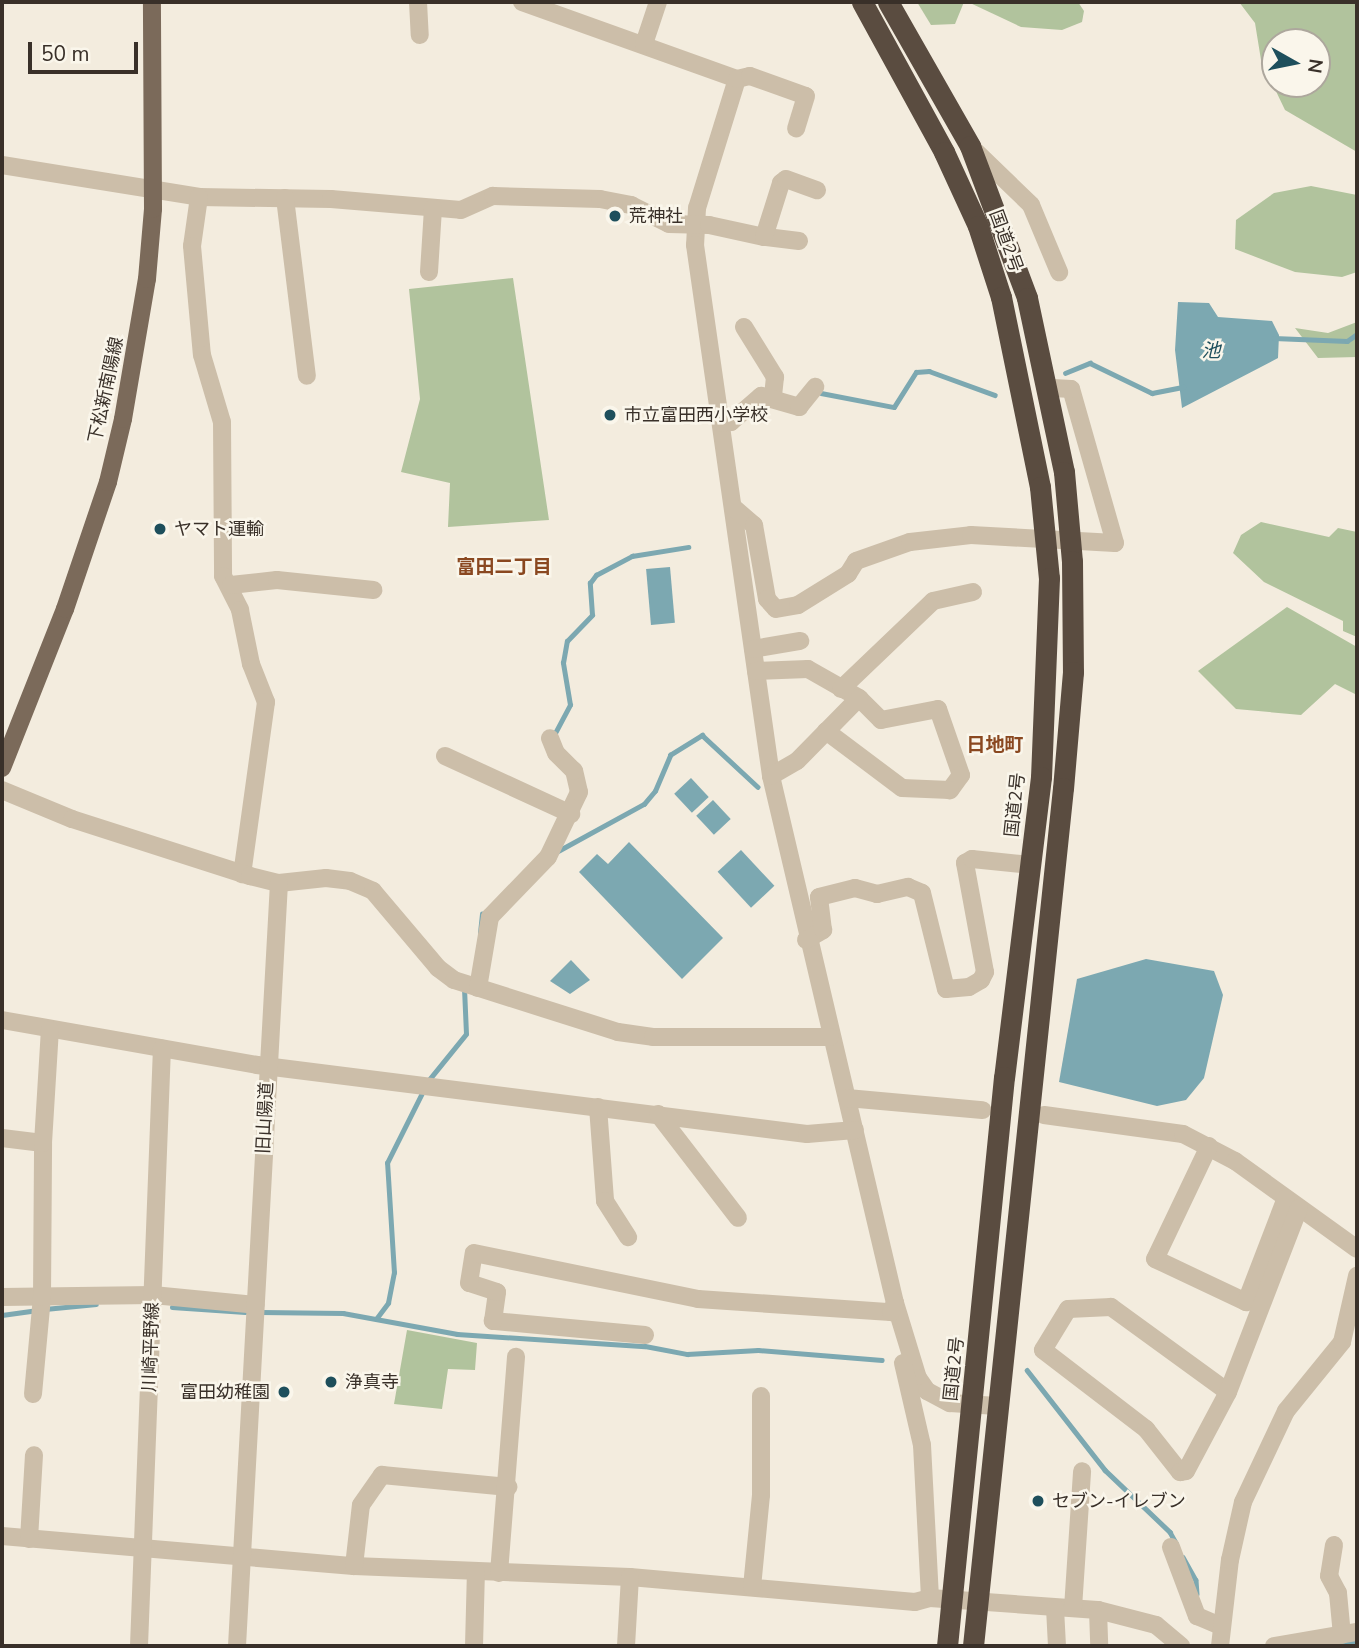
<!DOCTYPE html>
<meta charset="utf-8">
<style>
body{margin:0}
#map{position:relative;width:1359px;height:1648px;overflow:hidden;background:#f3ecde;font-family:"Nunito Sans","Noto Sans JP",sans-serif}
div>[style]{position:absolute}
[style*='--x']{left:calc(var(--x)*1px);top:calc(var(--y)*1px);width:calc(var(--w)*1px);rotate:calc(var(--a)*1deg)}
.green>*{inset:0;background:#b1c39d}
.water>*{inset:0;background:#7ca8b1;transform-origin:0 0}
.stream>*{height:4.5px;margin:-2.25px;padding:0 2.25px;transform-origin:2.25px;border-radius:2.25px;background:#7ca8b1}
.minor>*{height:18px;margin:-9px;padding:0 9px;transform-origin:9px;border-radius:9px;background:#ccbea9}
.major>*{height:18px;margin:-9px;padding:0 9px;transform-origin:9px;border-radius:9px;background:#7b6a5a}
.highway>*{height:21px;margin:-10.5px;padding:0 10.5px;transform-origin:10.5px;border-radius:10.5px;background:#5a4c40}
.dots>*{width:19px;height:19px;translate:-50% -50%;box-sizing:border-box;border:4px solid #faf6eb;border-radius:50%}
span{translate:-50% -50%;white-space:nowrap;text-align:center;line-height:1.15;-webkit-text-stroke:5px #faf6eb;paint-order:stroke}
.poi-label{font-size:18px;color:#393029}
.left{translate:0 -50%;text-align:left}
.right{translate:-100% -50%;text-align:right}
.street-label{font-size:18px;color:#393029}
.water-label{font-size:19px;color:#1e4f5c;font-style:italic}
.neighbourhood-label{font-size:19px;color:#8a4820;font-weight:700}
.frame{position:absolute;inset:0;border:4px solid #393029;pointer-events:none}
.north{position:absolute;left:1261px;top:28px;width:70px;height:70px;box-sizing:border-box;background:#faf6eb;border:2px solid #ada79d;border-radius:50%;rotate:99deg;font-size:19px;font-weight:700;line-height:28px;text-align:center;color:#393029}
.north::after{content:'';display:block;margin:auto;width:24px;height:32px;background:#1e4f5c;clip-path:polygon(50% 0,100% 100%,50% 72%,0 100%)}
.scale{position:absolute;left:28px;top:42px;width:110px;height:32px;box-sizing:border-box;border:4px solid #393029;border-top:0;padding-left:9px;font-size:21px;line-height:24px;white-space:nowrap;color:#393029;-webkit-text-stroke:5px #faf6eb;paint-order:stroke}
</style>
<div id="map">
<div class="green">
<div style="clip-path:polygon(917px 2px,964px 2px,955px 24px,931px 25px)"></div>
<div style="clip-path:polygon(968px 2px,1078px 2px,1084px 11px,1082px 22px,1062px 30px,1021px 27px)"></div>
<div style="clip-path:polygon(evenodd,1239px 2px,1357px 2px,1357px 152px,1285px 110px,1261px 60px,1255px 23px,1239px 2px,1317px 42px,1317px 84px,1275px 84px,1275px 42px,1317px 42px)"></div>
<div style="clip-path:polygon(1311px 186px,1357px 195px,1357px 272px,1342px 277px,1295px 272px,1235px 249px,1236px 220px,1274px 193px)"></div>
<div style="clip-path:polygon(513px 278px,549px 520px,448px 527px,450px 483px,401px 472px,420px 399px,409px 289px)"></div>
<div style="clip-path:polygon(1357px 322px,1357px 357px,1318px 358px,1295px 328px,1328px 333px)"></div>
<div style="clip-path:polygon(1261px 522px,1329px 537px,1338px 528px,1357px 532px,1357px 637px,1343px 631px,1343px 621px,1264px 582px,1233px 553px,1241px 535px)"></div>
<div style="clip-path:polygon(1287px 607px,1357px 647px,1357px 695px,1335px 684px,1301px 715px,1236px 709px,1198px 671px)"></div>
<div style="clip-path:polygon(407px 1330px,477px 1343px,475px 1370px,448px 1369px,442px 1409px,394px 1404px)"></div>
</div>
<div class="water">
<div style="clip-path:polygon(1178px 302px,1209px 303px,1218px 317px,1272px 321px,1279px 335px,1278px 358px,1182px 408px,1175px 350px)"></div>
<div style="left:670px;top:567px;width:56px;height:24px;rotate:85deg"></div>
<div style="left:691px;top:778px;width:26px;height:23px;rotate:47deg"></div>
<div style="left:713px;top:800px;width:26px;height:23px;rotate:47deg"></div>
<div style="clip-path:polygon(629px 842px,723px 938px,682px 979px,579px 872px,597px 854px,608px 864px)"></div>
<div style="left:741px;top:850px;width:49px;height:32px;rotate:47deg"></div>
<div style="clip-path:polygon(1146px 959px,1214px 971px,1223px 995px,1204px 1078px,1186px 1100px,1157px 1106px,1059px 1082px,1077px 979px)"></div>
<div style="clip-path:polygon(571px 960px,590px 980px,570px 994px,550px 981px)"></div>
</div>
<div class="stream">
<div style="--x:1274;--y:338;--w:73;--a:2.4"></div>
<div style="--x:1347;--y:341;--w:12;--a:-35"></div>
<div style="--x:1065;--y:373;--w:27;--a:-22"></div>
<div style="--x:1090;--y:363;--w:69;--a:25.8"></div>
<div style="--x:1152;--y:393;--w:32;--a:-11"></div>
<div style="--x:821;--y:393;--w:74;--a:10.9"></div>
<div style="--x:894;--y:407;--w:41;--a:-57.8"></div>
<div style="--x:916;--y:372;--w:13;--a:-4"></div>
<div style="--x:929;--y:371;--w:70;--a:20"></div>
<div style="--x:554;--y:735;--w:34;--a:-62"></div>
<div style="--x:570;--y:705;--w:43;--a:-99.5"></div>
<div style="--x:563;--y:663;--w:22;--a:-80"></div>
<div style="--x:567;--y:641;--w:36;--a:-46"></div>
<div style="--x:592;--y:615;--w:32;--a:-94"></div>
<div style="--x:590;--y:583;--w:10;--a:-53"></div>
<div style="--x:596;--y:575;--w:41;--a:-27.8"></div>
<div style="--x:632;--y:556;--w:57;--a:-9.1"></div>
<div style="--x:558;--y:851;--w:98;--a:-28.7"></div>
<div style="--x:644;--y:804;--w:17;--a:-50"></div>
<div style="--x:655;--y:791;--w:39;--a:-67"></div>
<div style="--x:670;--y:755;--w:38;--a:-32"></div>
<div style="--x:702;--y:735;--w:76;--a:42.9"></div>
<div style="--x:480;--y:933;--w:19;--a:-84"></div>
<div style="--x:428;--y:1081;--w:60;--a:-51"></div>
<div style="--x:466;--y:1034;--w:46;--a:-92.5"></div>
<div style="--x:172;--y:1307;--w:73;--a:3.9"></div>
<div style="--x:45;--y:1309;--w:51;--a:-5.6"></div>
<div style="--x:261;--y:1312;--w:82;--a:0.7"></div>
<div style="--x:343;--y:1313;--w:116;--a:10.4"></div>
<div style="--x:457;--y:1334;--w:188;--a:3.7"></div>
<div style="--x:645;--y:1346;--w:43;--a:10.8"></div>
<div style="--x:687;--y:1354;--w:71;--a:-3.2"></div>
<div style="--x:758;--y:1350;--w:124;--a:4.6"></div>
<div style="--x:2;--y:1315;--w:34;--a:-8"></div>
<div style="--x:376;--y:1319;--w:20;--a:-53"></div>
<div style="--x:388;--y:1303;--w:31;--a:-79"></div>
<div style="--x:394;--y:1273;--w:110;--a:-93.6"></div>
<div style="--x:387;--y:1163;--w:80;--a:-63.4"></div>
<div style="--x:1027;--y:1370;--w:127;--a:52"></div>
<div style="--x:1105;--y:1470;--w:90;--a:43.6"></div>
<div style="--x:1170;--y:1532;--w:13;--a:61"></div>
<div style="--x:1183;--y:1557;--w:26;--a:61"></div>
<div style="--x:1196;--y:1580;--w:14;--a:86"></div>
<div style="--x:1328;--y:1646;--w:29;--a:-8"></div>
</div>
<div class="minor">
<div style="--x:418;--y:2;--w:33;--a:87"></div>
<div style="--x:522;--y:2;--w:228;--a:19.7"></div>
<div style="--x:737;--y:79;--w:135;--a:107.2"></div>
<div style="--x:697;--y:208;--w:37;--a:93"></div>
<div style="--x:695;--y:245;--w:536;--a:81.85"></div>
<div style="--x:771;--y:776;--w:541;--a:76.76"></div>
<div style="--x:895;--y:1303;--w:78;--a:73"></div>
<div style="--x:918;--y:1378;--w:16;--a:55"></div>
<div style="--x:927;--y:1391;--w:26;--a:28"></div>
<div style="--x:950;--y:1403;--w:47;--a:3.7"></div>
<div style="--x:644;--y:44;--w:44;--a:-71.6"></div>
<div style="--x:737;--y:79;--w:13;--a:-13"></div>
<div style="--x:750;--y:76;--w:59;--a:19.7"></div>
<div style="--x:806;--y:96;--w:34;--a:107"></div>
<div style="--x:970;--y:146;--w:85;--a:44"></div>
<div style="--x:1031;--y:205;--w:73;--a:67.3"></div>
<div style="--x:2;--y:165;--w:200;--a:9.2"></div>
<div style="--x:199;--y:197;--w:132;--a:0.9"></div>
<div style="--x:331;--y:199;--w:130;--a:4.8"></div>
<div style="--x:461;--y:210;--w:35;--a:-24"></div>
<div style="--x:493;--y:196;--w:107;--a:1.6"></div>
<div style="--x:600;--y:199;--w:32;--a:11"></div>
<div style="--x:631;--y:205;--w:42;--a:26.6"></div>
<div style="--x:669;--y:224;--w:40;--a:1.4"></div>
<div style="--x:709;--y:225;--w:56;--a:12.3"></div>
<div style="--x:199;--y:197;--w:49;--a:98.1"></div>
<div style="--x:192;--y:246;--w:109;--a:84.8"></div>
<div style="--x:202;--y:355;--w:70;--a:73.4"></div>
<div style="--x:222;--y:422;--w:154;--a:89.6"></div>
<div style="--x:223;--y:576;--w:38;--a:63"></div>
<div style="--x:240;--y:610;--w:55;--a:78.5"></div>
<div style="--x:251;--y:664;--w:41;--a:68.5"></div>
<div style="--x:266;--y:702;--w:174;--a:97.9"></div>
<div style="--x:285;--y:198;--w:179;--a:83"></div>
<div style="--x:799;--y:241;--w:35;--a:-173"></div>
<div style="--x:764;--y:237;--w:57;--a:-72.5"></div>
<div style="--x:781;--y:183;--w:6;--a:-39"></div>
<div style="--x:786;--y:179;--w:33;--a:20"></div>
<div style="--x:429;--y:272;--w:64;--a:-86.4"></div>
<div style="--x:744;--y:327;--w:59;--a:58.2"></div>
<div style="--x:775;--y:377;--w:19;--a:96"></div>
<div style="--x:722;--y:423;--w:9;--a:-6"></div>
<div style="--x:731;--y:422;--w:40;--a:-41"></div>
<div style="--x:761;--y:396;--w:40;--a:16"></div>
<div style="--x:799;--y:407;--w:26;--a:-51"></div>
<div style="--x:733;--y:507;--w:28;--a:41"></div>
<div style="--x:754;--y:525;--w:75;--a:80"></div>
<div style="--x:767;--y:599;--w:13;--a:48"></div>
<div style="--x:776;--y:609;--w:22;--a:-10"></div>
<div style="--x:798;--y:605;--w:59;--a:-31.8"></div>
<div style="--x:848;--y:574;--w:15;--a:-58"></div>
<div style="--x:856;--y:561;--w:57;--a:-19.4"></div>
<div style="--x:910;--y:542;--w:61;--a:-6.5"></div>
<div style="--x:971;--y:535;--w:144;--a:3.2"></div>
<div style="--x:1115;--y:543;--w:160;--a:-105.9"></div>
<div style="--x:1071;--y:389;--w:22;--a:-177"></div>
<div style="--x:231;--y:585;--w:46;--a:-6.2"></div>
<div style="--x:277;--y:580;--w:97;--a:5.9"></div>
<div style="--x:753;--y:649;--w:48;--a:-9.7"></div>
<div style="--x:756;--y:671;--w:52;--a:-2.2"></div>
<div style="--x:808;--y:669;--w:59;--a:29.6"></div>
<div style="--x:859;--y:698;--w:31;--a:45"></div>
<div style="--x:881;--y:720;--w:58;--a:-10.9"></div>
<div style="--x:938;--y:709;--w:70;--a:70.8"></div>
<div style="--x:961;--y:775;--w:19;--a:126"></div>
<div style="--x:950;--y:790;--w:48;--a:-177.6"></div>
<div style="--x:902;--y:788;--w:95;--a:-143.1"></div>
<div style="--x:841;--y:689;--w:127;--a:-43.7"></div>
<div style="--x:933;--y:601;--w:41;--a:-12.7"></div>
<div style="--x:445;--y:756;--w:139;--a:24.7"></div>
<div style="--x:771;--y:776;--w:30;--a:-30"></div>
<div style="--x:797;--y:761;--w:88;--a:-45.5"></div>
<div style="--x:2;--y:790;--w:76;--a:22.5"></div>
<div style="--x:72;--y:819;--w:187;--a:17.8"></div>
<div style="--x:250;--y:876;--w:30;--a:14"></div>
<div style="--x:279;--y:883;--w:47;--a:-6.1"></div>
<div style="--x:326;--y:878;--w:24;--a:7"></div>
<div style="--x:350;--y:881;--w:25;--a:23"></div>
<div style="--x:373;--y:891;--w:101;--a:49.8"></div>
<div style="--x:438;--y:968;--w:20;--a:37"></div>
<div style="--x:454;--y:980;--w:172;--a:17.6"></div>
<div style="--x:618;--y:1032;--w:35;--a:8"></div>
<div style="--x:653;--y:1037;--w:177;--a:0"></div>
<div style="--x:806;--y:940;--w:20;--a:-30"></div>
<div style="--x:823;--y:930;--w:33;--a:-97"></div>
<div style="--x:819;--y:897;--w:37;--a:-14"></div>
<div style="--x:855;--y:888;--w:23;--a:15"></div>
<div style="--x:877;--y:894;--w:32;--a:-13"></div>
<div style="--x:908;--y:887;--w:15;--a:23"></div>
<div style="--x:922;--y:893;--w:99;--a:76"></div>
<div style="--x:946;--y:989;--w:23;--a:-5"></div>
<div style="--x:969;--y:987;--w:14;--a:-30"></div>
<div style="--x:981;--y:980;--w:9;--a:-63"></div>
<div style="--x:985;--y:972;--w:111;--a:-100.4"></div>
<div style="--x:965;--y:863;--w:8;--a:-30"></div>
<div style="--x:972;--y:859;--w:59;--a:5.8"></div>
<div style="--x:478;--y:988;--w:72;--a:-80.4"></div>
<div style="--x:490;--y:917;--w:83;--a:-46"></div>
<div style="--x:548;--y:857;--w:72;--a:-64.5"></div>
<div style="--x:579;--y:792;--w:22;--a:-103"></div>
<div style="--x:574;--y:771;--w:25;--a:-135"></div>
<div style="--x:556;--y:753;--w:16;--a:-112"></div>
<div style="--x:2;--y:1020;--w:259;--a:10"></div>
<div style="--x:257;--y:1065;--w:554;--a:7.15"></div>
<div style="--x:807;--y:1134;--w:48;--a:-4.8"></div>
<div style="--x:847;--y:1098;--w:136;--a:5.1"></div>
<div style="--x:598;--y:1107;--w:94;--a:85.7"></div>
<div style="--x:605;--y:1201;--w:43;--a:57.4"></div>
<div style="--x:658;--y:1114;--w:131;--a:52.4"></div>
<div style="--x:1044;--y:1115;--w:140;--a:7.8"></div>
<div style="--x:1183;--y:1134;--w:59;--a:27.4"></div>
<div style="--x:1235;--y:1161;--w:150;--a:35.8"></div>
<div style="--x:2;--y:1138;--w:41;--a:7"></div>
<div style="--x:1209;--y:1146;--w:125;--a:115.5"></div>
<div style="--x:1155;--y:1259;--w:101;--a:25.3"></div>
<div style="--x:1246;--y:1302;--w:111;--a:-69"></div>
<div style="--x:2;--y:1297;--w:151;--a:-0.8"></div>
<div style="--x:153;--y:1295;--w:103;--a:5.5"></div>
<div style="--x:645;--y:1335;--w:153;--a:-174.7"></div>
<div style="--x:493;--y:1321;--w:29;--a:-82"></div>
<div style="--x:497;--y:1292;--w:29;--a:-162"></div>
<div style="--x:469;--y:1283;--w:30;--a:-81"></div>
<div style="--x:474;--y:1253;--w:229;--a:11.6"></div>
<div style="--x:698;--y:1299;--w:193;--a:3.9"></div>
<div style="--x:891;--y:1312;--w:10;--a:-66"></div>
<div style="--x:903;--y:1363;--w:84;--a:77"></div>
<div style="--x:922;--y:1445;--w:153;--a:87"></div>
<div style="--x:1228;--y:1392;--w:145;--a:-144"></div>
<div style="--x:1111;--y:1307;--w:43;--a:177.3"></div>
<div style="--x:1068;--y:1309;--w:48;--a:121.4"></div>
<div style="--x:1043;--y:1350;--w:130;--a:37.5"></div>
<div style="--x:1146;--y:1429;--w:55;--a:51.7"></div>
<div style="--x:1180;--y:1472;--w:6;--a:-9"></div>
<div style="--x:1186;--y:1471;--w:89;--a:-62"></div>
<div style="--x:1228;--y:1392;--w:197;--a:-68.9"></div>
<div style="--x:33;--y:1394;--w:97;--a:-84.7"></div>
<div style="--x:42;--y:1297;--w:154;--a:-89.6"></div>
<div style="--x:43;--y:1143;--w:113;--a:-86.5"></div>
<div style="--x:2;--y:1536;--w:353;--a:4.9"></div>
<div style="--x:354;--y:1566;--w:276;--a:2.3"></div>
<div style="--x:630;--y:1577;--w:286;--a:5"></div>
<div style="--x:915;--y:1602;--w:16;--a:-15"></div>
<div style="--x:930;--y:1598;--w:168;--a:4.1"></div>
<div style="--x:1098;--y:1610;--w:60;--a:14.5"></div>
<div style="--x:1156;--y:1625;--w:33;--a:40"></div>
<div style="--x:29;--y:1539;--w:84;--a:-86.6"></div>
<div style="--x:1334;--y:1545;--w:31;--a:99"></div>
<div style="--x:1329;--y:1576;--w:19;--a:62"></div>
<div style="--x:1338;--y:1593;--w:42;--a:84.6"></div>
<div style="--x:1171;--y:1547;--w:74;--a:69.4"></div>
<div style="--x:1197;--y:1616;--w:25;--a:23"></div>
<div style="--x:354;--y:1566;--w:61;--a:-83.5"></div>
<div style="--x:361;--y:1505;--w:37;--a:-55"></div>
<div style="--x:382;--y:1475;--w:127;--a:5.4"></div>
<div style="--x:499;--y:1573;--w:217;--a:-85.5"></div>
<div style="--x:752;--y:1587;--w:92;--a:-84.4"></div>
<div style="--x:761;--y:1495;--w:99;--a:-90"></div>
<div style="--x:1055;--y:1608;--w:38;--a:87"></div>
<div style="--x:1073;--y:1608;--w:137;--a:-86.2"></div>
<div style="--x:1098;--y:1610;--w:36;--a:88"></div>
<div style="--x:139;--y:1646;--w:598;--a:-87.8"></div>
<div style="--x:237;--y:1646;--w:764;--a:-86.85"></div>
<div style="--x:474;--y:1646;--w:74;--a:-88.5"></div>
<div style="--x:626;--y:1646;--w:69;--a:-86.7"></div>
<div style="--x:1220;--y:1646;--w:87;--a:-83.4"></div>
<div style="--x:1230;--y:1560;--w:59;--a:-77.4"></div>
<div style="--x:1243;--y:1502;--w:101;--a:-64.7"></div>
<div style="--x:1286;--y:1411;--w:89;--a:-50.9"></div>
<div style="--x:1342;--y:1342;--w:68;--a:-77.2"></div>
<div style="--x:1274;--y:1646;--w:84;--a:-9.6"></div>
</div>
<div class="major">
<div style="--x:2;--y:768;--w:171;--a:-68.4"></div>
<div style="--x:65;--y:609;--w:134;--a:-71.3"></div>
<div style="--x:108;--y:482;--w:65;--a:-76.6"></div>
<div style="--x:123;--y:419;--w:142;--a:-80.3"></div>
<div style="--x:147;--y:279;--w:70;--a:-85.1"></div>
<div style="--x:153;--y:209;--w:207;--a:-90.3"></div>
</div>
<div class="highway">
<div style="--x:862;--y:2;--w:171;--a:61.3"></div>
<div style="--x:944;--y:152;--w:81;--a:65.3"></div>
<div style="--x:978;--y:226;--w:75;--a:72.1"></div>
<div style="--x:1001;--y:297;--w:194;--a:78.4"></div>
<div style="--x:1040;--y:487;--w:91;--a:84.4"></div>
<div style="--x:1049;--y:578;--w:199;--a:92.3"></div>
<div style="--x:1041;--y:777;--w:302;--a:97"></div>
<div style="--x:1004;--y:1077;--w:572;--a:95.72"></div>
<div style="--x:888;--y:2;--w:166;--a:60.3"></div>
<div style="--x:970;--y:146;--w:162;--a:69.4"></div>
<div style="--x:1027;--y:298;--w:178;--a:78"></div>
<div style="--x:1064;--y:472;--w:89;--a:84.9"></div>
<div style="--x:1072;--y:561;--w:111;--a:89.5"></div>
<div style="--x:1073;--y:672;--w:116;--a:94.9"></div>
<div style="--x:1063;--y:788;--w:863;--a:95.99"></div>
</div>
<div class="dots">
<div style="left:615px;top:216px;background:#1e4f5c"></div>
<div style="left:610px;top:415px;background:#1e4f5c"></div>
<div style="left:160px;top:529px;background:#1e4f5c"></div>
<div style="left:331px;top:1382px;background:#1e4f5c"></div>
<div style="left:284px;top:1392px;background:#1e4f5c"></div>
<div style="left:1038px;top:1501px;background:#1e4f5c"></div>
</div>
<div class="poi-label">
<span class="left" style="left:629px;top:216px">荒神社</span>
<span class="left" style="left:624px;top:415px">市立富田西小学校</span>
<span class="left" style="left:174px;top:529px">ヤマト運輸</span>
<span class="left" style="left:345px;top:1382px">浄真寺</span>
<span class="right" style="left:270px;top:1392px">富田幼稚園</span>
<span class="left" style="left:1052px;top:1501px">セブン-イレブン</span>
</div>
<div class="street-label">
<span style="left:1006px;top:241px;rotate:70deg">国道2号</span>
<span style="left:106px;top:390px;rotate:-78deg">下松新南陽線</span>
<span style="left:1015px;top:805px;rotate:-84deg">国道2号</span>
<span style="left:265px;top:1118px;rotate:-87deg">旧山陽道</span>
<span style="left:151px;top:1347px;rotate:-88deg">川崎平野線</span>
<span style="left:954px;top:1369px;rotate:-84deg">国道2号</span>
</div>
<div class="water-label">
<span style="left:1211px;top:352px">池</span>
</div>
<div class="neighbourhood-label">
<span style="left:504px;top:568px">富田二丁目</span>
<span style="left:995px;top:746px">日地町</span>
</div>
<div class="frame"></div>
<div class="north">N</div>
<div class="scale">50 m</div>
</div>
